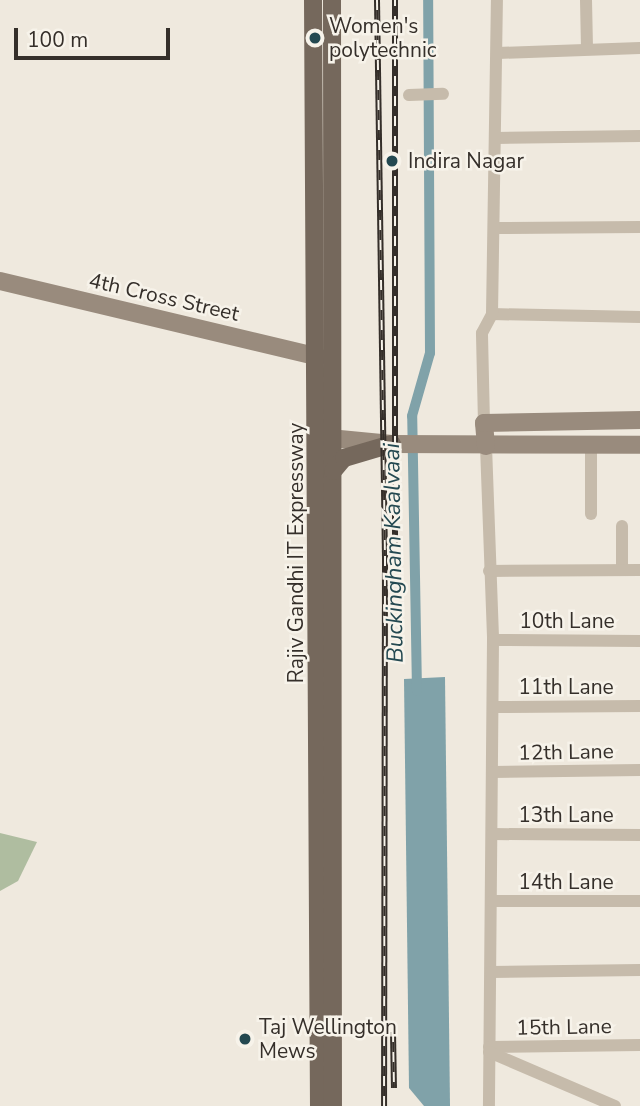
<!DOCTYPE html>
<style>
body{margin:0}
#map{position:relative;width:640px;height:1106px;overflow:hidden;background:#efe9de;font-family:"Nunito Sans",sans-serif}
div>[style]{position:absolute}
[style*='--x']{left:calc(var(--x)*1px);top:calc(var(--y)*1px);width:calc(var(--w)*1px);rotate:calc(var(--a)*1deg)}
.green>*{inset:0;background:#afbda0}
.water>*{inset:0;background:#80a2a9}
.canal>*{height:10px;margin:-5px;padding:0 5px;transform-origin:5px;border-radius:5px;background:#80a2a9}
.street>*{height:12px;margin:-6px;padding:0 6px;transform-origin:6px;border-radius:6px;background:#c6bbab}
.secondary>*{height:18px;margin:-9px;padding:0 9px;transform-origin:9px;border-radius:9px;background:#998b7d}
.primary>*{height:18px;margin:-9px;padding:0 9px;transform-origin:9px;border-radius:9px;background:#75685c}
.rail>*{height:6px;margin-top:-3px;transform-origin:0;background:repeating-linear-gradient(90deg,#f7f3ea 0 10px,#352f2a 0 20px);box-sizing:border-box;border-block:2px solid #352f2a}
.dots>*{width:19px;height:19px;translate:-50% -50%;box-sizing:border-box;border:4px solid #f7f3ea;border-radius:50%}
span{translate:-50% -50%;white-space:nowrap;text-align:center;line-height:1.15;-webkit-text-stroke:5px #f7f3ea;paint-order:stroke}
.poi-label{font-size:21px;color:#352f2a}
.left{translate:0 -50%;text-align:left}
.street-label{font-size:21px;color:#352f2a}
.water-label{font-size:23px;color:#244951;font-style:italic}
.scale{position:absolute;left:14px;top:28px;width:156px;height:32px;box-sizing:border-box;border:4px solid #352f2a;border-top:0;padding-left:9px;font-size:21px;line-height:24px;white-space:nowrap;color:#352f2a;-webkit-text-stroke:5px #f7f3ea;paint-order:stroke}
</style>
<div id="map">
<div class="green">
<div style="clip-path:polygon(0 833px,37px 842px,18px 881px,0 891px)"></div>
</div>
<div class="water">
<div style="clip-path:polygon(445px 677px,450px 1106px,424px 1106px,409px 1088px,404px 679px)"></div>
</div>
<div class="canal">
<div style="--x:417;--y:691;--w:275;--a:-91"></div>
<div style="--x:412;--y:416;--w:66;--a:-74.1"></div>
<div style="--x:430;--y:353;--w:353;--a:-90.3"></div>
</div>
<div class="street">
<div style="--x:586;--y:0;--w:49;--a:88.8"></div>
<div style="--x:498;--y:53;--w:142;--a:-2"></div>
<div style="--x:409;--y:95;--w:34;--a:-2"></div>
<div style="--x:496;--y:138;--w:144;--a:-0.8"></div>
<div style="--x:494;--y:228;--w:146;--a:-0.4"></div>
<div style="--x:492;--y:314;--w:148;--a:1.2"></div>
<div style="--x:484;--y:423;--w:90;--a:-91.3"></div>
<div style="--x:482;--y:333;--w:21;--a:-62"></div>
<div style="--x:492;--y:314;--w:314;--a:-89.1"></div>
<div style="--x:591;--y:443;--w:71;--a:90"></div>
<div style="--x:486;--y:446;--w:194;--a:87.9"></div>
<div style="--x:493;--y:640;--w:466;--a:90.5"></div>
<div style="--x:622;--y:526;--w:44;--a:90"></div>
<div style="--x:489;--y:571;--w:151;--a:-0.4"></div>
<div style="--x:493;--y:640;--w:147;--a:0.4"></div>
<div style="--x:493;--y:707;--w:147;--a:-0.4"></div>
<div style="--x:493;--y:772;--w:147;--a:-0.8"></div>
<div style="--x:492;--y:834;--w:148;--a:0.4"></div>
<div style="--x:492;--y:901;--w:148;--a:0"></div>
<div style="--x:491;--y:972;--w:149;--a:-0.8"></div>
<div style="--x:489;--y:1047;--w:151;--a:-0.8"></div>
<div style="--x:489;--y:1052;--w:137;--a:23.2"></div>
</div>
<div class="secondary">
<div style="--x:0;--y:281;--w:327;--a:13.4"></div>
<div style="--x:319;--y:437;--w:73;--a:5.5"></div>
<div style="--x:392;--y:444;--w:248;--a:0.2"></div>
<div style="--x:486;--y:446;--w:23;--a:-95"></div>
<div style="--x:484;--y:423;--w:156;--a:-1.1"></div>
</div>
<div class="primary">
<div style="--x:313;--y:0;--w:1106;--a:89.69"></div>
<div style="--x:332;--y:0;--w:1106;--a:89.95"></div>
<div style="--x:333;--y:471;--w:17;--a:-50"></div>
<div style="--x:344;--y:458;--w:50;--a:-16.3"></div>
</div>
<div class="rail">
<div style="--x:377;--y:0;--w:556;--a:89.18"></div>
<div style="--x:385;--y:556;--w:550;--a:90.1"></div>
<div style="--x:395;--y:546;--w:546;--a:-90"></div>
<div style="--x:393;--y:1032;--w:56;--a:89"></div>
</div>
<div class="dots">
<div style="left:315px;top:38px;background:#244951"></div>
<div style="left:392px;top:161px;background:#244951"></div>
<div style="left:245px;top:1039px;background:#244951"></div>
</div>
<div class="poi-label">
<span class="left" style="left:329px;top:38px">Women's<br>polytechnic</span>
<span class="left" style="left:408px;top:161px">Indira Nagar</span>
<span class="left" style="left:259px;top:1039px">Taj Wellington<br>Mews</span>
</div>
<div class="street-label">
<span style="left:164px;top:297px;rotate:13deg">4th Cross Street</span>
<span style="left:296px;top:553px;rotate:-90deg">Rajiv Gandhi IT Expressway</span>
<span style="left:567px;top:621px">10th Lane</span>
<span style="left:566px;top:687px">11th Lane</span>
<span style="left:566px;top:752px;rotate:-1deg">12th Lane</span>
<span style="left:566px;top:815px">13th Lane</span>
<span style="left:566px;top:882px">14th Lane</span>
<span style="left:564px;top:1027px;rotate:-1deg">15th Lane</span>
</div>
<div class="water-label">
<span style="left:394px;top:553px;rotate:-91deg">Buckingham Kaalvaai</span>
</div>
<div class="scale">100 m</div>
</div>
